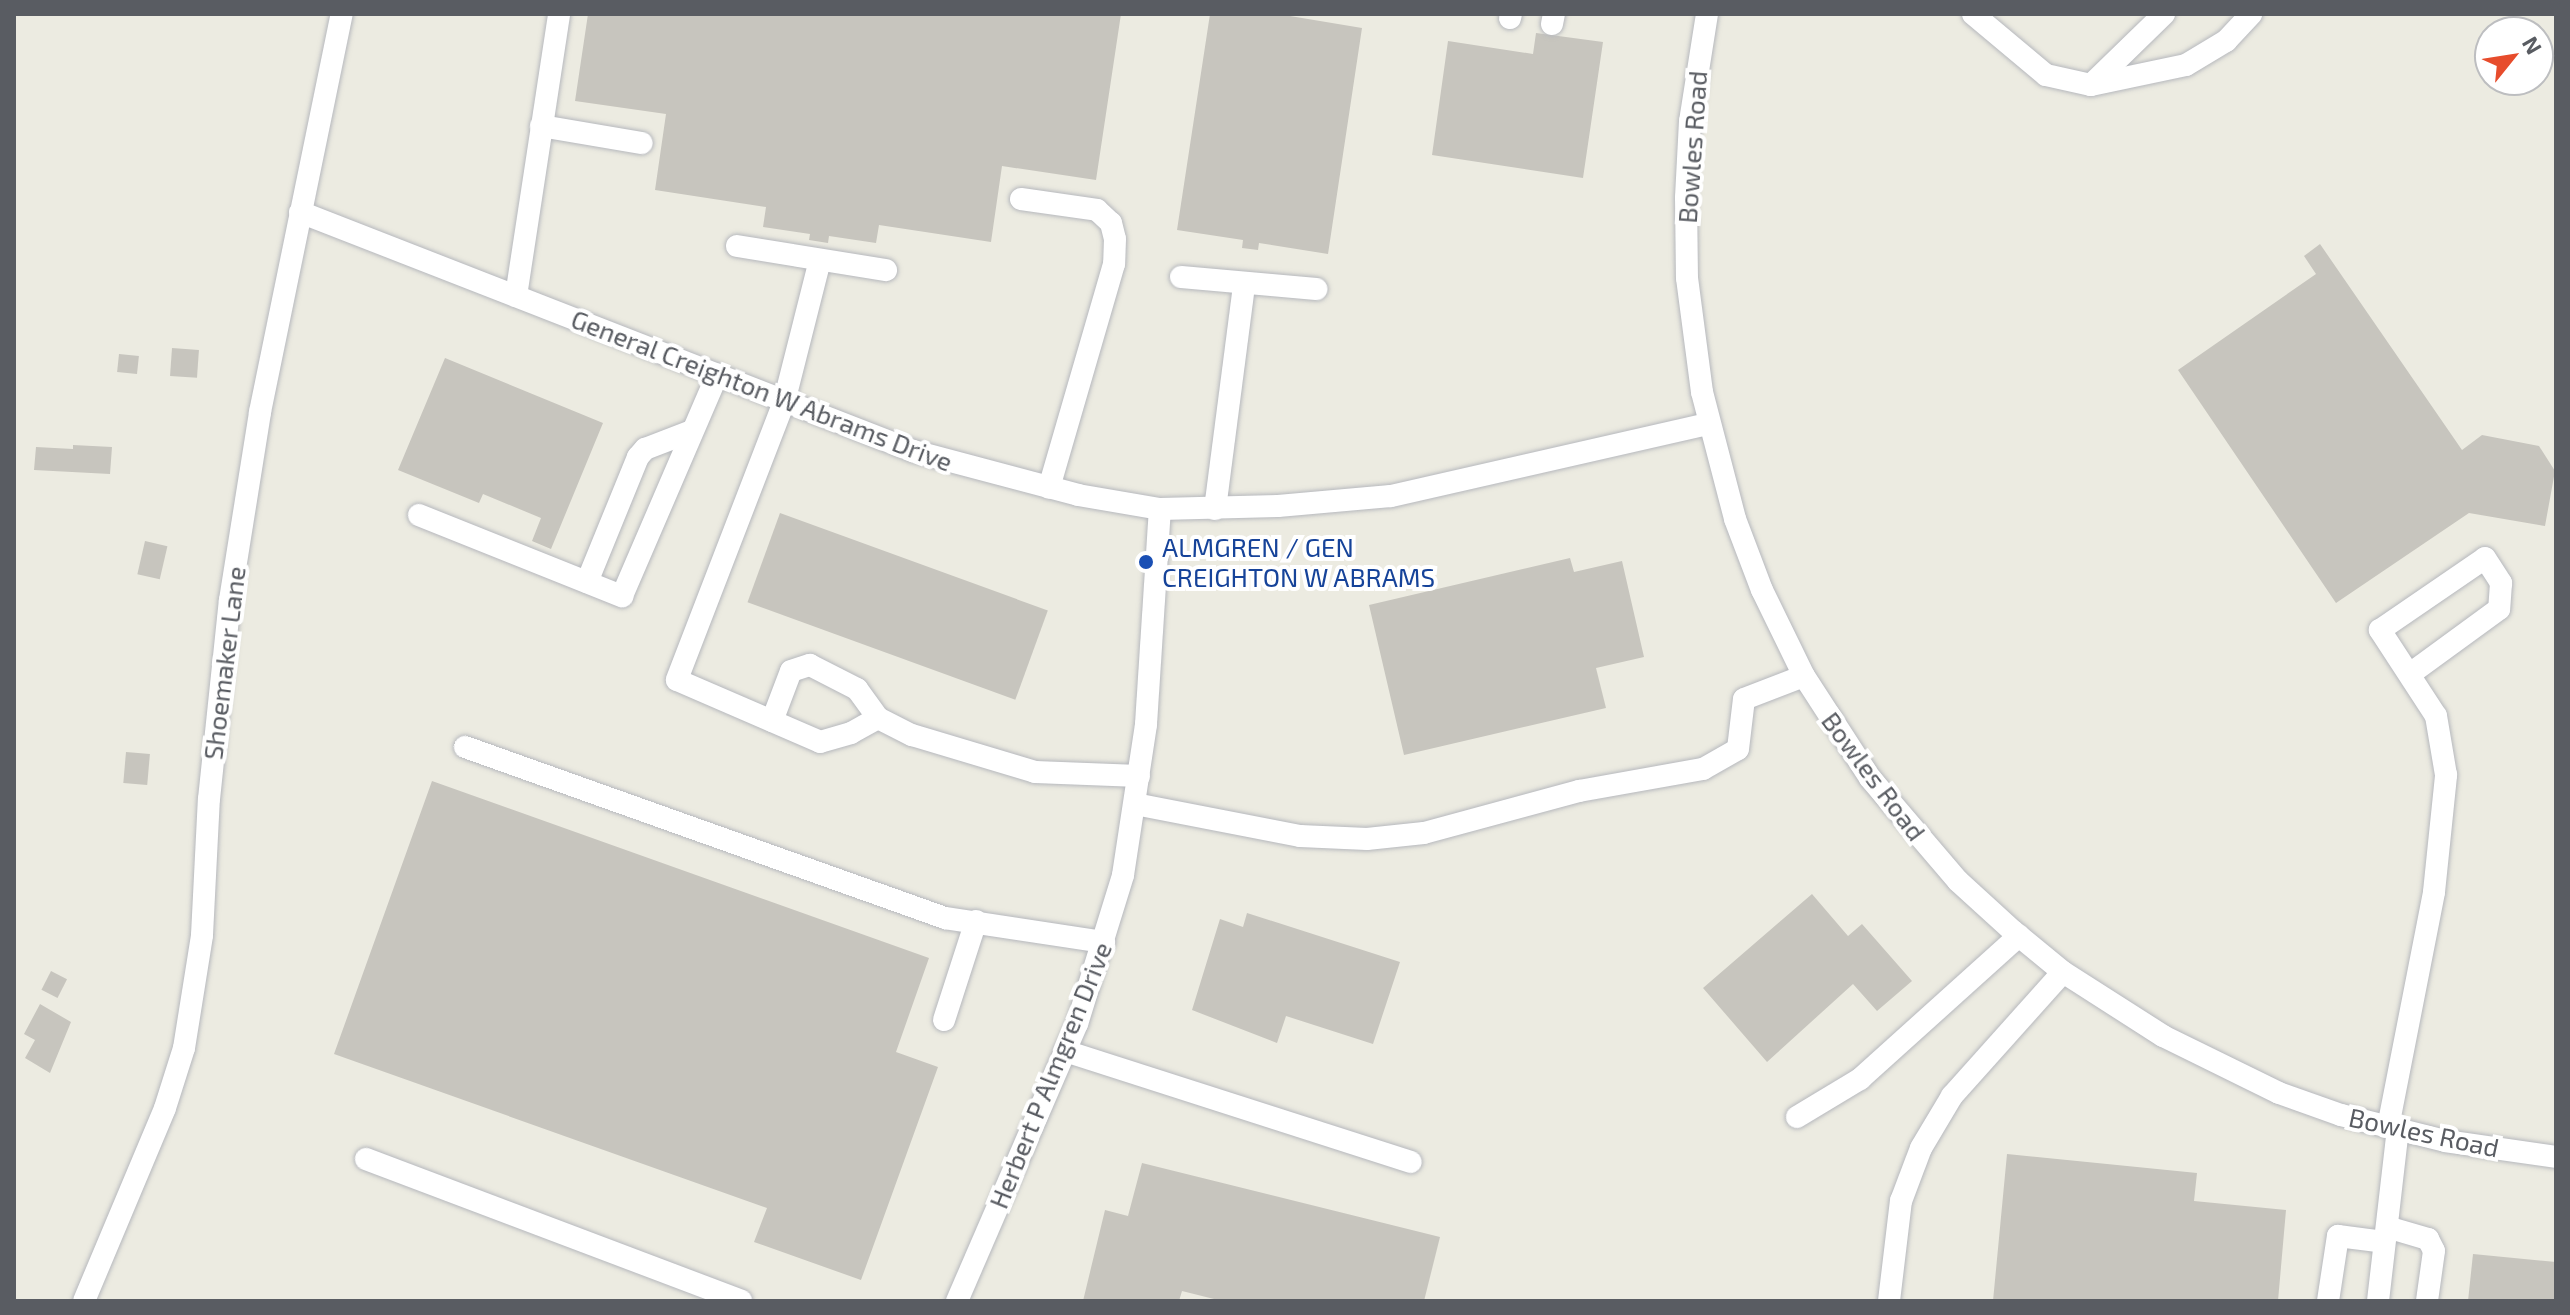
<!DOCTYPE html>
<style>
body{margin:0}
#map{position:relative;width:2570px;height:1315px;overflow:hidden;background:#ecebe1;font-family:"Exo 2",sans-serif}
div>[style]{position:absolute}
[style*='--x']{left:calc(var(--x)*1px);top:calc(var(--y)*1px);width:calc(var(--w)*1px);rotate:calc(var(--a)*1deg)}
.building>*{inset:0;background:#c7c5be;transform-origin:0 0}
.roads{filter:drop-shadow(0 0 2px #b6b8bd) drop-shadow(0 0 2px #b6b8bd)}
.minor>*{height:22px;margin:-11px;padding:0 11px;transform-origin:11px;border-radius:11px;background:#fff}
.dots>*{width:22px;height:22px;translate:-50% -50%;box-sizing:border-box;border:4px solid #fff;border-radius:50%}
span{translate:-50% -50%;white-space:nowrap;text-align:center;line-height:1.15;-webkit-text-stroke:8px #fff;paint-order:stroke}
.street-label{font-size:26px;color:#595c62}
.transit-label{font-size:26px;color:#164399}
.left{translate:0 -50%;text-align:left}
.frame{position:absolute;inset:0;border:16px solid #595c62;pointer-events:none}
.north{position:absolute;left:2474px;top:16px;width:80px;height:80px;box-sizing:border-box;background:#fff;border:2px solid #bdbec0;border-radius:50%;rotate:60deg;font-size:22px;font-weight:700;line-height:32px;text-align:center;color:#595c62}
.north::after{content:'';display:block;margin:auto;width:28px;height:36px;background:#e74c2c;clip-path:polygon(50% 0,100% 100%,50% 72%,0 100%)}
</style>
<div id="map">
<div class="building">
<div style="clip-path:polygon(588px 14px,1121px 14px,1096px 180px,1002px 166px,991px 242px,879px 225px,876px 243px,829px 236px,828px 243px,809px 240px,810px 234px,763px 227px,766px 207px,655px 190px,666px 114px,575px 101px)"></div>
<div style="clip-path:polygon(1210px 14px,1278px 14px,1362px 28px,1328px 254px,1259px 243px,1258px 250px,1242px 248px,1243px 240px,1177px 230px)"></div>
<div style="clip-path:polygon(1536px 33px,1603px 42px,1583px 178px,1432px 155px,1448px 41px,1533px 54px)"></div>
<div style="clip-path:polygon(2320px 244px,2462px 450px,2482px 435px,2539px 446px,2555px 471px,2545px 526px,2469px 513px,2336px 603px,2178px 370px,2316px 274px,2304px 256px)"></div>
<div style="left:172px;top:348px;width:27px;height:28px;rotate:4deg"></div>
<div style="left:119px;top:354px;width:20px;height:18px;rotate:6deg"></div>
<div style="clip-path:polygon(445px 358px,603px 423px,551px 549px,532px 541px,541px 518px,483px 494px,479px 503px,398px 470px)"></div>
<div style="clip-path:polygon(73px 445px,112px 447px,110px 474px,34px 470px,36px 447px,73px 449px)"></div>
<div style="left:780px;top:513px;width:285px;height:95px;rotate:20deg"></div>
<div style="left:145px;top:541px;width:23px;height:34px;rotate:13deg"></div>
<div style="clip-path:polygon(1570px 558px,1574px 572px,1622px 561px,1644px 657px,1596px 668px,1606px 708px,1404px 755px,1369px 605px)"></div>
<div style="left:126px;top:752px;width:24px;height:31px;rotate:5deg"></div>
<div style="clip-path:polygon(432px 781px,929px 958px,896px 1052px,938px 1067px,861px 1280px,754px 1242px,767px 1208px,334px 1054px)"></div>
<div style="clip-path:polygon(1812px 894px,1848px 936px,1862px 924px,1912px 981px,1877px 1011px,1853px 984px,1767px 1062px,1703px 988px)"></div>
<div style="clip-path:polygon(1247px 913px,1400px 962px,1373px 1044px,1286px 1016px,1277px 1043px,1192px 1010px,1220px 919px,1243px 927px)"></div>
<div style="left:51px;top:971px;width:18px;height:21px;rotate:27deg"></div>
<div style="clip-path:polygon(40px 1004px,71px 1022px,50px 1073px,25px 1058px,35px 1040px,24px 1034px)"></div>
<div style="clip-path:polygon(2007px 1154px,2197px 1173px,2194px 1201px,2286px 1210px,2278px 1301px,1993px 1301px)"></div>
<div style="clip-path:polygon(1142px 1163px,1440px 1237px,1424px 1301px,1222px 1301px,1182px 1291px,1179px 1301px,1083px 1301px,1105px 1210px,1128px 1216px)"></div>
<div style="clip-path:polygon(2473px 1254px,2556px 1262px,2556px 1301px,2468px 1301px)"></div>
</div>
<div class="roads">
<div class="minor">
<div style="--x:1707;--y:14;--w:108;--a:99"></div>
<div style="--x:1690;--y:121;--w:77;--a:93"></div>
<div style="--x:1686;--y:198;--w:80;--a:89.3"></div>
<div style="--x:1687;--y:278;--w:115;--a:82.5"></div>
<div style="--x:1702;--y:392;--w:131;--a:75.4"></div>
<div style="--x:1735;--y:519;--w:76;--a:69.2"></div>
<div style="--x:1762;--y:590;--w:96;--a:64"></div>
<div style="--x:1804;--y:676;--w:121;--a:57.1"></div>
<div style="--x:1870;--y:778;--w:135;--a:49.5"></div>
<div style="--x:1958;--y:881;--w:74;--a:42.3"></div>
<div style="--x:2013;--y:931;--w:65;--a:39.4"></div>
<div style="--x:2063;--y:972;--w:119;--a:32.6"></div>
<div style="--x:2163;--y:1036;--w:129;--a:26.2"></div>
<div style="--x:2279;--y:1093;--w:66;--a:19.5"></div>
<div style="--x:2341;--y:1115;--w:107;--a:14"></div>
<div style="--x:2445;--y:1141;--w:112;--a:8.2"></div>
<div style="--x:1973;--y:14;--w:95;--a:39.9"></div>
<div style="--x:2046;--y:75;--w:46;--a:12.5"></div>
<div style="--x:2091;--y:85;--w:97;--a:-11.9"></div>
<div style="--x:2186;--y:65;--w:47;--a:-31"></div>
<div style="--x:2226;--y:41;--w:37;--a:-47"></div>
<div style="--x:1510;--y:18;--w:4;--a:-76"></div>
<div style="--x:1552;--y:24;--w:10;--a:-79"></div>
<div style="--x:2091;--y:85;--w:102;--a:-44.2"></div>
<div style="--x:541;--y:126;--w:102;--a:9.6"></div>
<div style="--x:1021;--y:199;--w:77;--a:8.2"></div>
<div style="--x:1097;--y:210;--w:19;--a:43"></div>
<div style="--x:1111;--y:223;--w:16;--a:76"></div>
<div style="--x:1115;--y:239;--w:25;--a:92"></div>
<div style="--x:1114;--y:264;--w:233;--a:106.2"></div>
<div style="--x:300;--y:212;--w:658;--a:21.3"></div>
<div style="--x:913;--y:451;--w:171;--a:14.9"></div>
<div style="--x:1078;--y:495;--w:83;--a:9.7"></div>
<div style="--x:1160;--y:509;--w:118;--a:-1.5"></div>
<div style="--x:1278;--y:506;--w:113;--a:-5.1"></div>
<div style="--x:1391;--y:496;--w:326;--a:-12.8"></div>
<div style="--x:737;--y:246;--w:151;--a:9.2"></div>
<div style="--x:820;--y:260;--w:146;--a:104.2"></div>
<div style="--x:784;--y:402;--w:298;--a:111.1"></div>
<div style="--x:677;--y:680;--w:156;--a:23.4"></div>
<div style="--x:820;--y:742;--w:32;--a:-16"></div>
<div style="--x:851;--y:733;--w:31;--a:-29"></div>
<div style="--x:878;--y:718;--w:38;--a:27"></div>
<div style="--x:912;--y:735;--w:128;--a:16.7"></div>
<div style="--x:1035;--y:772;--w:104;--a:2.2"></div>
<div style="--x:1181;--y:277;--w:136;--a:5.1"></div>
<div style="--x:516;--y:296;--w:285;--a:-81.3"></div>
<div style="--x:1215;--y:509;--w:226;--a:-82.6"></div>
<div style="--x:419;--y:515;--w:219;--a:21.8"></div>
<div style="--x:622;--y:596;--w:241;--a:-66.7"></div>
<div style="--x:587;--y:582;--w:135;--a:-67.8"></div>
<div style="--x:638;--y:457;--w:11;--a:-49"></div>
<div style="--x:645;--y:449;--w:50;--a:-21"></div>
<div style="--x:772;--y:721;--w:53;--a:-69.2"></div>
<div style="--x:791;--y:671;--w:20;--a:-18"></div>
<div style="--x:810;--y:665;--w:53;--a:27.1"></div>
<div style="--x:857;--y:689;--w:36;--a:54"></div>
<div style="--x:465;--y:747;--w:510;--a:19.61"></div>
<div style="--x:945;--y:918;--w:161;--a:8.6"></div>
<div style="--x:1135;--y:804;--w:168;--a:11"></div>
<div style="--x:1300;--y:836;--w:67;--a:2.6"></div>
<div style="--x:1367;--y:839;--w:57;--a:-6"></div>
<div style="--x:1424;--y:833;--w:161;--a:-15.2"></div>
<div style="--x:1579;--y:791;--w:126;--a:-10.1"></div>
<div style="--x:1703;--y:769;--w:40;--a:-29.7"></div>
<div style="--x:1738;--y:749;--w:50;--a:-83.2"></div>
<div style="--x:1744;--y:699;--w:64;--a:-21"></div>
<div style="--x:944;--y:1020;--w:104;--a:-72.1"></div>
<div style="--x:1065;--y:1051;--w:363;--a:17.8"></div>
<div style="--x:1797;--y:1117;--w:74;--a:-31.1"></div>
<div style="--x:1860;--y:1079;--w:214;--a:-42"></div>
<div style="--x:2388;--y:1127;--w:239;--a:-78.9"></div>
<div style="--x:2434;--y:892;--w:118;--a:-84.1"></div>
<div style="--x:2446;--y:775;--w:60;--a:-99.6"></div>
<div style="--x:2436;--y:716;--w:103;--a:-123.1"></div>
<div style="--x:2380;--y:630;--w:127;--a:-34.4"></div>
<div style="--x:2485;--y:558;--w:30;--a:57"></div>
<div style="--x:2501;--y:583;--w:26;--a:94"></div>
<div style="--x:2499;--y:609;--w:110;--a:143.9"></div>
<div style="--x:366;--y:1159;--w:401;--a:20.7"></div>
<div style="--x:2387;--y:1227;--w:43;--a:16.3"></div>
<div style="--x:2428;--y:1239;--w:13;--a:63"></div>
<div style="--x:2434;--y:1251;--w:50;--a:98"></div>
<div style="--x:84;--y:1301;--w:209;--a:-67.2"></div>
<div style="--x:165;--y:1108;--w:63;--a:-72.4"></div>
<div style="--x:184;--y:1048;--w:114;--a:-80.9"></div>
<div style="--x:202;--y:935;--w:136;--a:-87.1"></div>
<div style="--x:209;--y:799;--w:200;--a:-84"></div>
<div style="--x:230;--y:600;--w:190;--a:-80.9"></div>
<div style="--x:260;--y:412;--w:406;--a:-78.4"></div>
<div style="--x:957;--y:1301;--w:302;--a:-66.6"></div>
<div style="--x:1077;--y:1024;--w:156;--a:-72.8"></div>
<div style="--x:1123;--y:875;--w:153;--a:-81.3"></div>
<div style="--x:1146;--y:724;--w:215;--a:-86.3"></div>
<div style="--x:1889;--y:1301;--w:101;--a:-83.2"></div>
<div style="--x:1901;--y:1201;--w:57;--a:-69.3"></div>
<div style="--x:1921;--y:1148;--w:61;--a:-59.2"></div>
<div style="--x:1952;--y:1096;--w:166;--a:-48.2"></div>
<div style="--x:2328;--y:1301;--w:66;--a:-81.3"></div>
<div style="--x:2338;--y:1236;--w:46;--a:7.4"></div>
<div style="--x:2378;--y:1301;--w:173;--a:-83.4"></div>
</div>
</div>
<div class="dots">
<div style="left:1146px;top:562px;background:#1a4fb4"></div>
</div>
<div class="street-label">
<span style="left:1692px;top:147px;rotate:-86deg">Bowles Road</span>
<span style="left:762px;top:390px;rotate:21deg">General Creighton W Abrams Drive</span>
<span style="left:224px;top:663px;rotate:-83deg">Shoemaker Lane</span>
<span style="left:1874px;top:776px;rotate:53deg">Bowles Road</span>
<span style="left:1050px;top:1075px;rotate:-68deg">Herbert P Almgren Drive</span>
<span style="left:2424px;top:1132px;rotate:12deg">Bowles Road</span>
</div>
<div class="transit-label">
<span class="left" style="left:1162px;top:562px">ALMGREN / GEN<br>CREIGHTON W ABRAMS</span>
</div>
<div class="frame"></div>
<div class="north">N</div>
</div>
